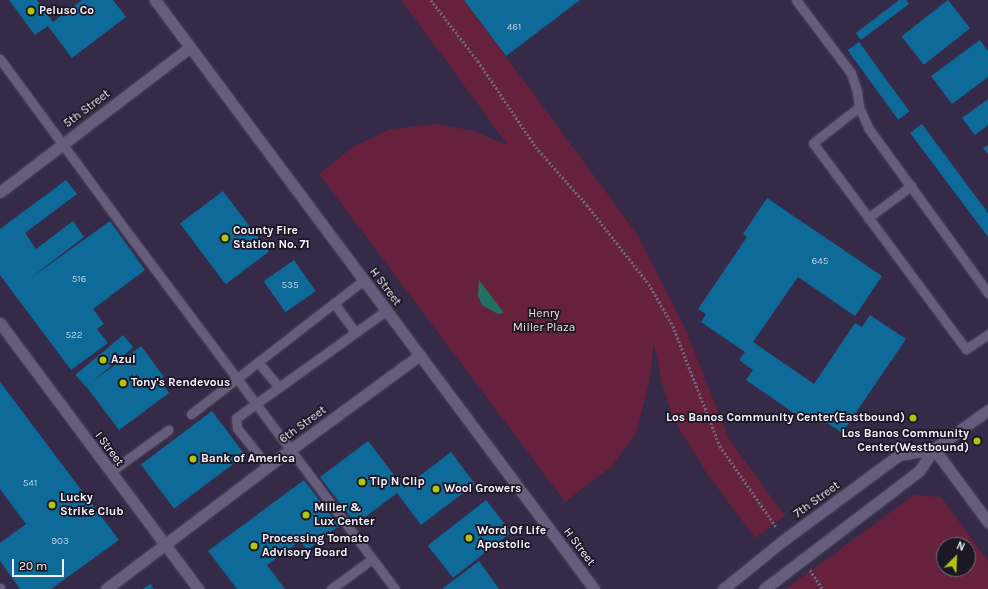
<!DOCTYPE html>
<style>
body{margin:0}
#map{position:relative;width:988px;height:589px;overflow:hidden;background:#352b48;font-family:Karla,sans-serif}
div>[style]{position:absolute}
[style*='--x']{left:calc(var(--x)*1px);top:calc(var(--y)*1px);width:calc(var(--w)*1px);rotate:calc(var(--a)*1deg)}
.green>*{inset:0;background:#66213c}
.water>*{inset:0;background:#217264}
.building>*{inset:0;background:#0e6a98;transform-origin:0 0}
.path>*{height:2.5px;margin-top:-1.25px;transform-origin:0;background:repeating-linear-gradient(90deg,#6f677f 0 2px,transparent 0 4px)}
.roads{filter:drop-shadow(0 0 1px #514860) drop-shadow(0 0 1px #514860)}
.service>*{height:9px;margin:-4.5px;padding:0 4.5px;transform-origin:4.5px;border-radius:4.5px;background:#665c7c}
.minor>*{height:11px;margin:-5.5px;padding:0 5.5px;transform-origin:5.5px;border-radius:5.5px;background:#665c7c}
.tertiary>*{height:11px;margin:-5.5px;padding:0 5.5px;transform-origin:5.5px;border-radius:5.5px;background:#665c7c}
.dots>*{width:11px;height:11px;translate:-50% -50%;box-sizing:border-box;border:2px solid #1b1724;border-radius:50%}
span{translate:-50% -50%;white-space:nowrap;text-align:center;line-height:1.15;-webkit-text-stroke:3.5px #1b1724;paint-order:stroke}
.number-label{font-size:10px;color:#bacfe4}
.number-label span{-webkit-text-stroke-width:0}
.poi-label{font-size:12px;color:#f4f1fd;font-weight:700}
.left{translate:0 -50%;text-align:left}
.right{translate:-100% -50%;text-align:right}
.street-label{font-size:12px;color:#f4f1fd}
.park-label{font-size:12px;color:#f6dae2}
.north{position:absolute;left:936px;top:537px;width:40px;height:40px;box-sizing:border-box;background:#1b1724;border:1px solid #726e7b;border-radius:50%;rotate:24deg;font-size:11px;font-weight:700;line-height:16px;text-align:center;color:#f4f1fd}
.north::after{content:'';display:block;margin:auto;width:14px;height:18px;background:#adc610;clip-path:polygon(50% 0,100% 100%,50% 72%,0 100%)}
.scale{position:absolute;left:12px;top:559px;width:52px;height:18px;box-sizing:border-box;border:2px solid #f4f1fd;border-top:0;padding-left:5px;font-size:12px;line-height:14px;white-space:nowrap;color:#f4f1fd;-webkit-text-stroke:3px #1b1724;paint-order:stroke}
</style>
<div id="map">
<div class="green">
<div style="clip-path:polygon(401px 0,464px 0,637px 234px,684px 326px,729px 439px,785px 516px,755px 538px,706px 472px,673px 418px,662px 383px,654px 344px,649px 383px,636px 434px,611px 467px,565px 502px,319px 174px,354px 146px,391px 129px,435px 124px,470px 130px,508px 145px)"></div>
<div style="clip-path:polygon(evenodd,914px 495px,941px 497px,988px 561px,988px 589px,786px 589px,914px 495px,944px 545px,968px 545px,968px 569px,944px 569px,944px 545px)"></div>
</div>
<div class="water">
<div style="clip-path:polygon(479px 280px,504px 313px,498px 314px,482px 305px,478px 296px)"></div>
</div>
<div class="building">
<div style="clip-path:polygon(9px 0,37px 0,53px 22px,82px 0,113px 0,126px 17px,72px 58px,48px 26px,35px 35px)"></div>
<div style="clip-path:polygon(464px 0,580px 0,506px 56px)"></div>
<div style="clip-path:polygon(899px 0,906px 0,909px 4px,861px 40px,856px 33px)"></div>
<div style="left:948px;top:0;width:36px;height:59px;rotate:52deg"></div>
<div style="clip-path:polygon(980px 40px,988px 51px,988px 77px,952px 104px,931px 76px)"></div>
<div style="left:859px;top:42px;width:86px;height:14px;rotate:54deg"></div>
<div style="clip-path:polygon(988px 99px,988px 125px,975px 135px,962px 118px)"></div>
<div style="clip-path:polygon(922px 124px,988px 213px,988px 237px,910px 133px)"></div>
<div style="clip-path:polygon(988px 145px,988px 154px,983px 148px)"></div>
<div style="clip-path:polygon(66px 180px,77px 194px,25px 233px,36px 249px,73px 221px,84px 237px,28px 280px,110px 221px,145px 270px,93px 309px,104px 324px,97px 329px,108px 343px,71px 370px,0 275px,0 229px)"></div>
<div style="left:223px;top:191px;width:76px;height:54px;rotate:53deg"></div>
<div style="clip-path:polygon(767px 198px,882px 276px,855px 316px,798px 277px,753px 342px,814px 384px,855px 323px,862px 327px,870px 315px,906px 339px,842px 433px,814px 414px,808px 423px,746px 380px,753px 370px,739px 360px,745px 352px,701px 322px,706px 314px,698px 309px,747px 237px,743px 234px)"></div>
<div style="left:294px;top:260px;width:38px;height:37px;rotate:55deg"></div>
<div style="left:123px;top:335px;width:16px;height:62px;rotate:50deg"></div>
<div style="clip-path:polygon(141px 346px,164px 377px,160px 380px,169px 393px,119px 430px,86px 386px)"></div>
<div style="clip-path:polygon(0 382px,119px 540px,51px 589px,20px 589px,0 561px,0 543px,26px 524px,0 489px)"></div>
<div style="left:212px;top:411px;width:55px;height:89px;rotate:53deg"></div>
<div style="clip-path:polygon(368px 441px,404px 488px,451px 452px,475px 484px,421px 525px,397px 493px,356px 524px,320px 477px)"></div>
<div style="clip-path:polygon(304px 480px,339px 526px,307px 550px,300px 541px,267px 565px,285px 589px,237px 589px,208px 551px)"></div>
<div style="left:486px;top:500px;width:41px;height:74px;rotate:52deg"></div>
<div style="clip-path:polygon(479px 561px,499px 589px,442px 589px)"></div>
<div style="clip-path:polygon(150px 584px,154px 589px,143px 589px)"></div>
</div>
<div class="path">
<div style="--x:431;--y:0;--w:77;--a:52.4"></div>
<div style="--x:478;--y:61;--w:104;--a:56"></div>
<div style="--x:536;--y:147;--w:77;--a:48.7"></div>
<div style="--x:587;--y:205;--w:100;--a:51.9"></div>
<div style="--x:649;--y:284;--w:48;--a:60.3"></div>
<div style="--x:673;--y:326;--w:129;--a:68.6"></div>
<div style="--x:720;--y:446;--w:100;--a:55.2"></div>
<div style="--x:810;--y:570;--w:23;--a:56"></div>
</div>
<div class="roads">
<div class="service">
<div style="--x:796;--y:0;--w:91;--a:53"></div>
<div style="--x:851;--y:73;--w:20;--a:72"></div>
<div style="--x:857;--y:92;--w:15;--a:82"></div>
<div style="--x:859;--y:107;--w:24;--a:66"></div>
<div style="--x:869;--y:129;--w:203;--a:54"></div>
<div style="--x:0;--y:59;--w:220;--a:53.7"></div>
<div style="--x:130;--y:236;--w:441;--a:53.1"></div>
<div style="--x:859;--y:107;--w:58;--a:142"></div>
<div style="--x:813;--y:143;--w:257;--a:53.4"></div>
<div style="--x:966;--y:349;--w:27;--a:-34"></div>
<div style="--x:868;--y:218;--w:54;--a:-36.7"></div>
<div style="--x:334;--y:303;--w:36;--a:54"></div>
<div style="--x:258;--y:362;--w:33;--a:50"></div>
<div style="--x:191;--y:414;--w:219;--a:-37.8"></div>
<div style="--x:268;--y:467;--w:50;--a:-128.5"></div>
<div style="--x:237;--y:428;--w:10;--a:-96"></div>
<div style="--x:236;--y:418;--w:186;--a:-35.6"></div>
<div style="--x:110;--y:472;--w:72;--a:-35.9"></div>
<div style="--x:0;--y:588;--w:1;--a:90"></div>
<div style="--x:331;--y:589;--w:51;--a:-36.2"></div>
</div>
<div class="minor">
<div style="--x:0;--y:192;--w:239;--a:-37.3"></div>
<div style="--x:0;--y:323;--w:332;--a:53.3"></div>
<div style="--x:934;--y:449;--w:91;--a:53.5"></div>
<div style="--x:106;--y:589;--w:231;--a:-37.1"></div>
<div style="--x:290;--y:450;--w:161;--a:-36.2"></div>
</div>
<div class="tertiary">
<div style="--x:155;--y:0;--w:735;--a:53.3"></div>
<div style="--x:723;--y:589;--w:80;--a:-38.9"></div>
<div style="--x:785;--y:539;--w:142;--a:-36.4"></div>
<div style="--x:899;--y:455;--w:36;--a:-10"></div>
<div style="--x:764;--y:589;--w:195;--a:-37.3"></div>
<div style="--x:919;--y:471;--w:27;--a:-56"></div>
<div style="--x:934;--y:449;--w:67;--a:-35.8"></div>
</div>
</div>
<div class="dots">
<div style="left:31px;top:11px;background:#adc610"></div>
<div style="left:225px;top:238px;background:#adc610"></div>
<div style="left:103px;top:360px;background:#adc610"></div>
<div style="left:123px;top:383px;background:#adc610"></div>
<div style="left:913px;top:418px;background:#adc610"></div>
<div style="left:977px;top:441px;background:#adc610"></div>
<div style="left:193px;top:459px;background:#adc610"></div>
<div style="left:362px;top:482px;background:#adc610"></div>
<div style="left:436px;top:489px;background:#adc610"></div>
<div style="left:52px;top:505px;background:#adc610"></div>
<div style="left:306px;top:515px;background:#adc610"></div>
<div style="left:469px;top:538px;background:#adc610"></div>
<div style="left:254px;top:546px;background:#adc610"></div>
</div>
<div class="number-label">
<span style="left:514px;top:28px">461</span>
<span style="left:820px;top:262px">645</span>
<span style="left:79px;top:280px">516</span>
<span style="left:290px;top:286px">535</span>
<span style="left:74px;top:336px">522</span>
<span style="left:30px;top:484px">541</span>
<span style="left:60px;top:542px">903</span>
</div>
<div class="poi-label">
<span class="left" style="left:39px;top:11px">Peluso Co</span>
<span class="left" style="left:233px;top:238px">County Fire<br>Station No. 71</span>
<span class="left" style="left:111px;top:360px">Azul</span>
<span class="left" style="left:131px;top:383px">Tony's Rendevous</span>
<span class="right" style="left:905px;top:418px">Los Banos Community Center(Eastbound)</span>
<span class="right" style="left:969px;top:441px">Los Banos Community<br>Center(Westbound)</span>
<span class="left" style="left:201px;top:459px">Bank of America</span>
<span class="left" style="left:370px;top:482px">Tip N Clip</span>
<span class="left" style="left:444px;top:489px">Wool Growers</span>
<span class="left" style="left:60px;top:505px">Lucky<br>Strike Club</span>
<span class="left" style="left:314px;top:515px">Miller &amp;<br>Lux Center</span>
<span class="left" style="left:477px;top:538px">Word Of Life<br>Apostolic</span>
<span class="left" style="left:262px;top:546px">Processing Tomato<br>Advisory Board</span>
</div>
<div class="street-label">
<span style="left:87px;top:109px;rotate:-37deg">5th Street</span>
<span style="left:385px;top:287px;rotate:53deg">H Street</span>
<span style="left:303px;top:425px;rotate:-36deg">6th Street</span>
<span style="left:109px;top:449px;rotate:53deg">I Street</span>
<span style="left:817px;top:500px;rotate:-36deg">7th Street</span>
<span style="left:579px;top:547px;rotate:53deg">H Street</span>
</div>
<div class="park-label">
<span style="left:544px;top:321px">Henry<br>Miller Plaza</span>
</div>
<div class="north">N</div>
<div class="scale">20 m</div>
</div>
